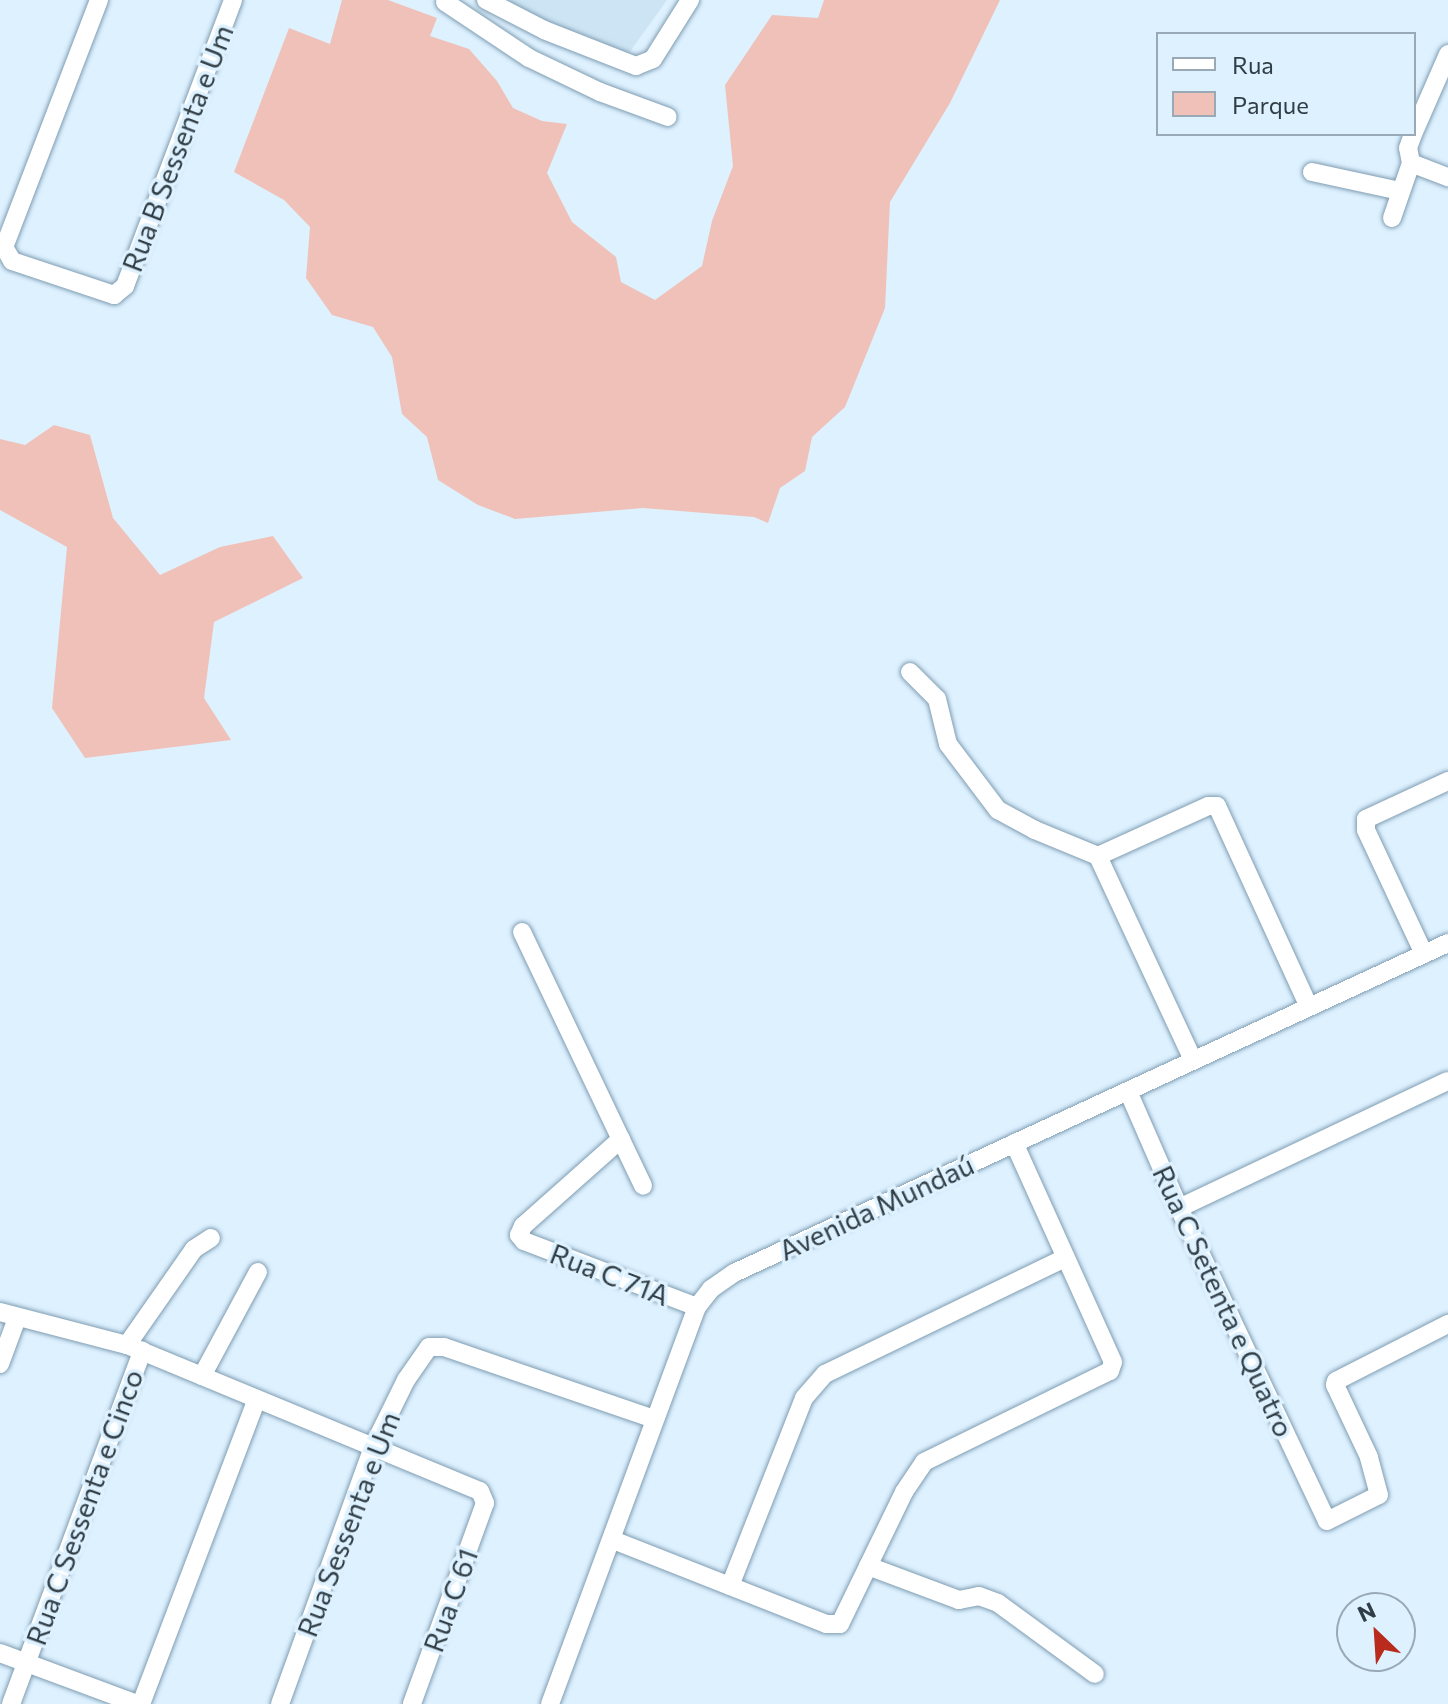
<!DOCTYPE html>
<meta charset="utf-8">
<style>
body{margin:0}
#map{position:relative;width:1448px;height:1704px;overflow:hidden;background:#def1ff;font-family:Commissioner,sans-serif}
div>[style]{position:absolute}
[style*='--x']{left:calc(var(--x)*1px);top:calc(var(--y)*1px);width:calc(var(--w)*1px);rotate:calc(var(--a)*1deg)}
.built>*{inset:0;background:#cde4f4}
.green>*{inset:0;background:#efc1b8}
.roads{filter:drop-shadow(0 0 2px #7f9db2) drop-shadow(0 0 2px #7f9db2)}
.minor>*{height:18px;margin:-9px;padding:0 9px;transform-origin:9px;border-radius:9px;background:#fff}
span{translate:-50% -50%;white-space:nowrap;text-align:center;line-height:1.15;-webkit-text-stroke:7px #def1ff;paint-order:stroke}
.street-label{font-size:28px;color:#313e46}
.legend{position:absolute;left:1156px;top:32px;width:260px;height:104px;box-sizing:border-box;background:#def1ff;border:2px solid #99a9b5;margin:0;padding:10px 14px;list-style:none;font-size:24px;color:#313e46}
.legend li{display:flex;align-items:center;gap:16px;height:40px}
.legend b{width:40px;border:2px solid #99a9b5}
.north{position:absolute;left:1336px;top:1592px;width:80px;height:80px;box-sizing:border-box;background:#def1ff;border:2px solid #99a9b5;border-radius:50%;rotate:335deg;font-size:22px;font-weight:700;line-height:32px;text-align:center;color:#313e46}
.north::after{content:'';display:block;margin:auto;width:28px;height:36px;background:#b82b1d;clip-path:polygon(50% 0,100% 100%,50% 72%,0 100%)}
</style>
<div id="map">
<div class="built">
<div style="clip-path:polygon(494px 0,667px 0,629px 53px)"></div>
</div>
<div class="green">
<div style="clip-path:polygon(342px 0,388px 0,437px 18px,430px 36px,469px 49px,497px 81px,513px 108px,542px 121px,567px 124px,547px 173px,572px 222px,616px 257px,621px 282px,655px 300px,702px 266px,712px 221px,733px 166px,725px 85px,772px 15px,818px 18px,824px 0,1000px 0,950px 103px,890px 202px,885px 308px,845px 407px,812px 437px,805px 471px,780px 488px,768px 523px,754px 517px,643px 508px,515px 519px,478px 505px,438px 480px,427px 437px,402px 414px,392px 357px,373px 327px,332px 315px,306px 278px,310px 227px,284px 200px,234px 172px,289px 28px,330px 44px)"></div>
<div style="clip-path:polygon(54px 425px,90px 435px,113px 518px,160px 575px,220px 547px,273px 536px,303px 578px,214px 622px,204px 698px,231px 740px,85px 758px,52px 708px,67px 547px,0 510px,0 439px,25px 445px)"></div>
</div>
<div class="roads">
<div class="minor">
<div style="--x:99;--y:0;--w:265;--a:111"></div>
<div style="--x:4;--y:247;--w:16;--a:60"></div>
<div style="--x:12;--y:261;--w:108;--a:18.4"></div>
<div style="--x:114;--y:295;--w:14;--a:-39"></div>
<div style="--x:125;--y:286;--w:306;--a:-69.3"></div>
<div style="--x:486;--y:0;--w:65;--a:27.3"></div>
<div style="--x:544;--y:30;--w:99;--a:21.4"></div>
<div style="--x:636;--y:66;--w:18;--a:-22"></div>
<div style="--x:653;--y:59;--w:70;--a:-57.9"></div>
<div style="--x:445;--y:2;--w:101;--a:33.7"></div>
<div style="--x:529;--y:58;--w:79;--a:25.6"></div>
<div style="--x:600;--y:92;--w:72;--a:20.2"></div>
<div style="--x:1414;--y:132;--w:85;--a:-66.4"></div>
<div style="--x:1411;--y:163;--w:40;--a:21"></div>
<div style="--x:1312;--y:172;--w:90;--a:12.2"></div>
<div style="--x:1392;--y:218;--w:58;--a:-70.9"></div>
<div style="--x:1411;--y:163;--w:15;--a:-101"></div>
<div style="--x:1408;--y:148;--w:15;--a:-70"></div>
<div style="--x:910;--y:672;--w:38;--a:45"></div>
<div style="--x:937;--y:699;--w:46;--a:76.3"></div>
<div style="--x:948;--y:744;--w:83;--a:52.9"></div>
<div style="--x:998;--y:810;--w:42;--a:28.4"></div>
<div style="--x:1035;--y:830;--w:68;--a:22.4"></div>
<div style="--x:522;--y:932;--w:281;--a:64.5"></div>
<div style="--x:1424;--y:954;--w:137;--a:-115.1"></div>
<div style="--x:1366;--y:830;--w:11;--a:-90"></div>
<div style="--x:1366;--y:819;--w:90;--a:-24.9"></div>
<div style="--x:1193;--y:1060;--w:225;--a:-115"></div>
<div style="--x:1098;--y:856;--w:121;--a:-24.4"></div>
<div style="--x:1208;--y:806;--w:9;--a:0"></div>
<div style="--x:1217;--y:806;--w:221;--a:65.4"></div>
<div style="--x:1128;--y:1091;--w:128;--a:66.4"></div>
<div style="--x:1179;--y:1208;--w:346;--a:64.7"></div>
<div style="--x:1327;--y:1521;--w:58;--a:-26.6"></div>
<div style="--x:1379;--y:1495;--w:39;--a:-105"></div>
<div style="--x:1369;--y:1457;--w:80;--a:-115.3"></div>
<div style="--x:1335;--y:1385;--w:4;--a:-76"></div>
<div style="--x:1336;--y:1381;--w:126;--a:-27"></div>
<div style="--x:621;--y:1139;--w:131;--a:138.4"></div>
<div style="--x:523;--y:1226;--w:10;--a:114"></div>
<div style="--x:519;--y:1235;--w:8;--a:50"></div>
<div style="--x:524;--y:1241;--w:185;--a:20.9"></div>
<div style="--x:1179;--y:1208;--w:297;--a:-25.3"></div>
<div style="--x:0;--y:1312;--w:131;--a:14.6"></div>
<div style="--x:127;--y:1345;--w:382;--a:22.5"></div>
<div style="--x:480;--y:1491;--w:13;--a:67"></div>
<div style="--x:485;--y:1503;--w:214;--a:110"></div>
<div style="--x:127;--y:1345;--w:117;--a:-55.1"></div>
<div style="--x:194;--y:1249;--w:20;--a:-33"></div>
<div style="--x:0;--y:1364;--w:49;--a:-69.7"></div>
<div style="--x:202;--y:1376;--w:118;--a:-61.7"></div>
<div style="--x:613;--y:1540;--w:229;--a:21.5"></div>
<div style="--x:826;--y:1624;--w:14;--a:0"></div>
<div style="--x:840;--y:1624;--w:147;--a:-64.1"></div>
<div style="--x:904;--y:1492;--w:36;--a:-56"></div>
<div style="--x:924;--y:1462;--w:207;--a:-26.1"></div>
<div style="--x:1110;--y:1371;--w:9;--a:-72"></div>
<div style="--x:1113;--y:1362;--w:240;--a:-114.3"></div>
<div style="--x:868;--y:1566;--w:97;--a:20.5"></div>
<div style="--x:959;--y:1600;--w:20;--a:-11"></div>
<div style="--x:979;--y:1596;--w:20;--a:20"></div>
<div style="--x:998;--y:1603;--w:120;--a:36.2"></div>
<div style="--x:730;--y:1586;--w:202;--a:-68.5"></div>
<div style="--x:804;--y:1398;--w:32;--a:-49"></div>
<div style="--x:825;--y:1374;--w:267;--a:-25.8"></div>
<div style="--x:0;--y:1653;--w:146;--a:20.4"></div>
<div style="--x:11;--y:1704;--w:377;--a:-69.6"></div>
<div style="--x:141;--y:1704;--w:326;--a:-69.2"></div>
<div style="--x:280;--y:1704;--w:273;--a:-70.1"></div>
<div style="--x:373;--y:1447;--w:75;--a:-63.8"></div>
<div style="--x:406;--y:1380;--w:40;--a:-55.1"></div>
<div style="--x:429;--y:1347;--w:15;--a:0"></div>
<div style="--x:444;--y:1347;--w:222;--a:18.9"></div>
<div style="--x:550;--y:1704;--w:423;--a:-69.7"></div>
<div style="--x:697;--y:1307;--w:23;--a:-52"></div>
<div style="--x:711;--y:1289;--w:28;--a:-35"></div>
<div style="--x:734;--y:1273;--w:787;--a:-24.81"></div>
</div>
</div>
<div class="street-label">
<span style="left:177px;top:148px;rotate:-69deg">Rua B Sessenta e Um</span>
<span style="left:876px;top:1207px;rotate:-25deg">Avenida Mundaú</span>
<span style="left:610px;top:1274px;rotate:21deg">Rua C 71A</span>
<span style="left:1224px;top:1301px;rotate:65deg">Rua C Setenta e Quatro</span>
<span style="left:84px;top:1507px;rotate:-70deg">Rua C Sessenta e Cinco</span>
<span style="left:348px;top:1524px;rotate:-69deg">Rua Sessenta e Um</span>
<span style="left:450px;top:1600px;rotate:-70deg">Rua C 61</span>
</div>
<ul class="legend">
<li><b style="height:10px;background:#fff"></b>Rua</li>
<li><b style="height:22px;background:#efc1b8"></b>Parque</li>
</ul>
<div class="north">N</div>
</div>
